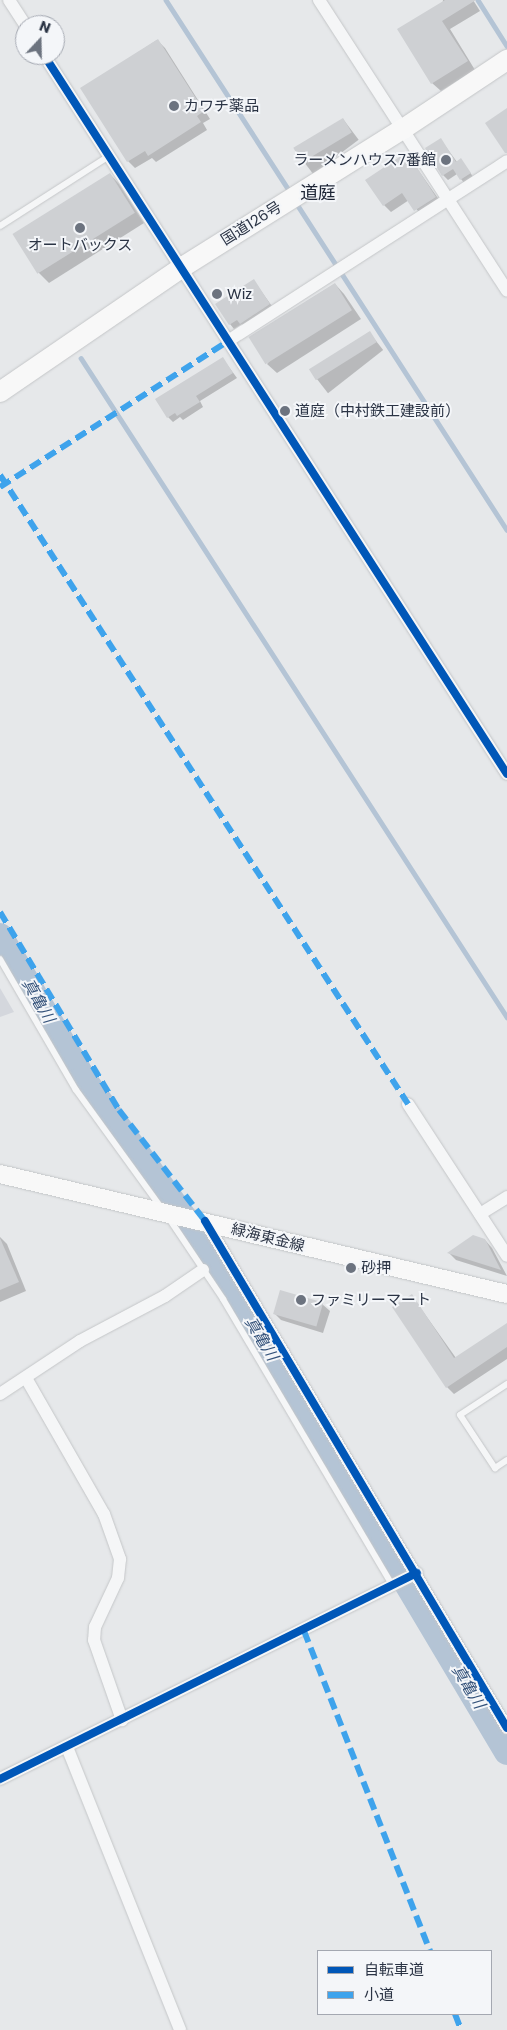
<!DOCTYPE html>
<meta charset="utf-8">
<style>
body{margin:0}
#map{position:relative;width:507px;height:2030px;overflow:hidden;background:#e6e8ea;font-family:Poppins,"Noto Sans JP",sans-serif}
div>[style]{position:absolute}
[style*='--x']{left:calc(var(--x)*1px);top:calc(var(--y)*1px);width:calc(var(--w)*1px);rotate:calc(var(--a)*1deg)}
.built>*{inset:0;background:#d4d7dd}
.shadow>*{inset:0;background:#0003;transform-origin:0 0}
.stream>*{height:4.5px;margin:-2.25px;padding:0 2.25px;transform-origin:2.25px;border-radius:2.25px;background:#b4c4d5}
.river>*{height:26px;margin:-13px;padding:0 13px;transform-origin:13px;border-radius:13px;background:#b4c4d5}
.building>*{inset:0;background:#ced0d3;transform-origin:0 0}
.roads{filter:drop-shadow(0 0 1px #c4c6c8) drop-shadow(0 0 1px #c4c6c8)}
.service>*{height:6px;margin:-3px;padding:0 3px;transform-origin:3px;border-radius:3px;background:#f5f6f7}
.minor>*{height:12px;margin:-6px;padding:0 6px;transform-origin:6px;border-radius:6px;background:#f5f6f7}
.secondary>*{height:18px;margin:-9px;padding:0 9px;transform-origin:9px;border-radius:9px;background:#f8f8f8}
.trunk>*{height:20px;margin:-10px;padding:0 10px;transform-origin:10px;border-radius:10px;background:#f8f8f8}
.quiet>*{height:6px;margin-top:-3px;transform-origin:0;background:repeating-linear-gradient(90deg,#3ea3ec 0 12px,transparent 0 18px)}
.cycleway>*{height:8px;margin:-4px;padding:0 4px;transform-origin:4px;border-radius:4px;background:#0057b8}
.dots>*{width:14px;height:14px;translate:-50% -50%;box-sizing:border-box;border:2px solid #f4f6f9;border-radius:50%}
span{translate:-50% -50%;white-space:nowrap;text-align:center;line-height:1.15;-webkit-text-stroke:4px #f4f6f9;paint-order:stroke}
.poi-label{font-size:15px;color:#2b3445}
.left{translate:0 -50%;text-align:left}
.right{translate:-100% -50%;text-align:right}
.street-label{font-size:15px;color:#2b3445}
.water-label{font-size:16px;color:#34527a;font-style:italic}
.quarter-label{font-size:18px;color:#1d2536}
.legend{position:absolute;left:317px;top:1950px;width:175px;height:65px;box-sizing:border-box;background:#f4f6f9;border:1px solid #a4a8b1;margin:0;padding:6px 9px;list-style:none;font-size:15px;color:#2b3445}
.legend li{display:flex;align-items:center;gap:10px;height:25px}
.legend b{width:25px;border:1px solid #a4a8b1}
.north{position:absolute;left:15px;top:15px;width:50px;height:50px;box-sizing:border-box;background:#f4f6f9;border:1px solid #a4a8b1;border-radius:50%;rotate:21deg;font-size:14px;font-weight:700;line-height:20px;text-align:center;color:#2b3445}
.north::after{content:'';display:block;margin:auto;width:18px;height:22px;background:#6c737f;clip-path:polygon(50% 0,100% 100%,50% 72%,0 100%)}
</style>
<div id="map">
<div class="built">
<div style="clip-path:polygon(0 988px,14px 1012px,0 1017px)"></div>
</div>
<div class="shadow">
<div style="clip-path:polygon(443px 0,473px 0,480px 11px,450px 29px,475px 70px,441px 91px,432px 83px)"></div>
<div style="clip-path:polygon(157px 40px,165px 48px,210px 119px,203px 123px,207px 130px,156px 162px,152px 158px,135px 168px,128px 161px,82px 89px)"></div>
<div style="left:343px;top:119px;width:26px;height:57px;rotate:53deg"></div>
<div style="clip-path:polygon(441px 140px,457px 162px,461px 160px,474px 178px,465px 184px,457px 174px,448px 180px,443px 175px)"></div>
<div style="clip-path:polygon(407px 154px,442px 204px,423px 217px,409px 200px,391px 212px,384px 205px)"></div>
<div style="clip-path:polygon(110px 174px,119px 184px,144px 223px,49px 283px,39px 273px,15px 234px)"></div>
<div style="clip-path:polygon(254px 281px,274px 309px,245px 328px,242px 324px,234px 329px,230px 324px)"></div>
<div style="clip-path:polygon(335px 284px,344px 294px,361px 319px,277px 373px,267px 364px)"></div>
<div style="left:369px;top:332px;width:23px;height:70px;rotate:52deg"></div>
<div style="clip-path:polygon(223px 359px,237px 378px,200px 401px,203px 407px,183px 420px,180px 417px,173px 422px,168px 417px)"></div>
<div style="clip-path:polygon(0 1237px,7px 1244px,26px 1291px,0 1302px)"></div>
<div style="clip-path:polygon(485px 1240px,492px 1248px,507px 1276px,456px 1260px,449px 1253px)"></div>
<div style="clip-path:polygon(412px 1296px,456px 1358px,507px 1325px,507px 1359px,454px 1394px,447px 1387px)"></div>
<div style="clip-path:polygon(322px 1304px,330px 1311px,323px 1333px,281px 1320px,274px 1313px)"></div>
</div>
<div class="stream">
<div style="--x:166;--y:0;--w:229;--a:57.1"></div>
<div style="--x:478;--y:0;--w:54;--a:57.8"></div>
<div style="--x:295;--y:201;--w:391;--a:57.2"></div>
<div style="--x:81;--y:358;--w:785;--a:57.12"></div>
</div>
<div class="river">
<div style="--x:0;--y:936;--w:164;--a:59.7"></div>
<div style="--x:83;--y:1078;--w:220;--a:54.1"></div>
<div style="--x:212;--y:1256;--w:577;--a:59.26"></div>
</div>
<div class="building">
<div style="clip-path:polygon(445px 0,476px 0,442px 21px,468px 61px,431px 84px,397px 29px)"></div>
<div style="clip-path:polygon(158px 39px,204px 111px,197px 116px,201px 122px,148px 156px,145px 151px,127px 162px,80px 88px)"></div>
<div style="clip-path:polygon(507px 108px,507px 153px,505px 153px,485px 123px)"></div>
<div style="left:343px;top:118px;width:17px;height:58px;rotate:59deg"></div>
<div style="clip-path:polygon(441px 138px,456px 162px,461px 158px,471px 173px,460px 180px,453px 169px,442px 176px,425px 148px)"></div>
<div style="clip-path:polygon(407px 152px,436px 197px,414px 211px,402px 193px,383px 206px,365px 180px)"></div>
<div style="left:110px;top:173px;width:47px;height:115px;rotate:58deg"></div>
<div style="clip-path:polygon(254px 279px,270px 304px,240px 324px,237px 320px,229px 325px,215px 304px)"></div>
<div style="left:335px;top:283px;width:32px;height:102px;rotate:58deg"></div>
<div style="left:370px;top:331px;width:13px;height:72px;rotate:58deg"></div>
<div style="clip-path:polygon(223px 357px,233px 373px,196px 396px,200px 402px,177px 416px,175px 413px,167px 418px,155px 399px)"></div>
<div style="clip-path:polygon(473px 1235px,485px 1239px,501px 1270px,447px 1253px)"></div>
<div style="clip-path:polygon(0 1238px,19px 1282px,0 1290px)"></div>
<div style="left:280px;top:1290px;width:45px;height:25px;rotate:16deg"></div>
<div style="clip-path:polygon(412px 1294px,454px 1358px,507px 1323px,507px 1347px,446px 1388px,392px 1307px)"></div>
</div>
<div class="roads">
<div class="service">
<div style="--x:0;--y:226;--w:130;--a:-32.7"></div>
<div style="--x:0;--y:959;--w:151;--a:59.9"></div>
<div style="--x:76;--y:1090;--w:147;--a:54.1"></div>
<div style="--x:168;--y:1217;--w:99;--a:56.1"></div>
<div style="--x:223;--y:1299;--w:334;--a:59.4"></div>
<div style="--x:507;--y:1384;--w:56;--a:146.6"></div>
<div style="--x:460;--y:1415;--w:64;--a:56.6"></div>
<div style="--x:495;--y:1468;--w:14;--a:-34"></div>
</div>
<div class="minor">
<div style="--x:9;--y:0;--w:30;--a:57"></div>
<div style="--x:319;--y:0;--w:346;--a:57.1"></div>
<div style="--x:44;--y:55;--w:855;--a:57.22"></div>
<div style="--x:228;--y:341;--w:332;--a:-32.8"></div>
<div style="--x:408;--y:1104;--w:181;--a:56.9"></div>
<div style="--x:480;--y:1214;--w:32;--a:-32"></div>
<div style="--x:205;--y:1221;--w:590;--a:59.22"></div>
<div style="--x:26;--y:1378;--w:157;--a:60.2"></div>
<div style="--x:104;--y:1514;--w:48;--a:70.4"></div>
<div style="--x:120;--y:1559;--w:19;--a:96"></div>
<div style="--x:118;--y:1578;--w:54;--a:115.1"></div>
<div style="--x:95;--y:1627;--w:13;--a:94"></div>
<div style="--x:94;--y:1640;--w:85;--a:70.7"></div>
<div style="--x:0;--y:1394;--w:96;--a:-33.5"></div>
<div style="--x:80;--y:1341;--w:96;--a:-27.9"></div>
<div style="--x:165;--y:1296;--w:46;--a:-34.4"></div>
<div style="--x:67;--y:1747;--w:305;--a:68.2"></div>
<div style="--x:0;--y:1779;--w:465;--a:-26.3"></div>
</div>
<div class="secondary">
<div style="--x:0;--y:1174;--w:521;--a:13.32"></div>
</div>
<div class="trunk">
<div style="--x:0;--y:392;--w:219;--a:-34.4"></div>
<div style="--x:181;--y:268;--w:262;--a:-32.1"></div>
<div style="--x:403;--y:129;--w:125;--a:-33.6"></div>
</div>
</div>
<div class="quiet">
<div style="--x:0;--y:475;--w:750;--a:57.03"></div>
<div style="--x:0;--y:487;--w:271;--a:-32.6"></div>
<div style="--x:0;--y:912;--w:231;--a:59"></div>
<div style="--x:119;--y:1110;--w:140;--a:52.2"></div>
<div style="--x:304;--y:1631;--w:344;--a:68.5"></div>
<div style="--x:455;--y:2014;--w:17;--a:69"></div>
</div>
<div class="cycleway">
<div style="--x:44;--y:55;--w:855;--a:57.22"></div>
<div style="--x:205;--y:1221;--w:590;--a:59.22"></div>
<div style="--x:0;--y:1779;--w:465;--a:-26.3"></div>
</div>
<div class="dots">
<div style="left:174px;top:106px;background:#6c737f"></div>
<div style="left:446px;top:160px;background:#6c737f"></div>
<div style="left:80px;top:228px;background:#6c737f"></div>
<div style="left:217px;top:294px;background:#6c737f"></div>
<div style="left:285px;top:411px;background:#6c737f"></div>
<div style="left:351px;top:1268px;background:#6c737f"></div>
<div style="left:301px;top:1300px;background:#6c737f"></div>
</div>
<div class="poi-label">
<span class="left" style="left:184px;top:106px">カワチ薬品</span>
<span class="right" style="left:436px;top:160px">ラーメンハウス7番館</span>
<span style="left:80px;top:245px">オートバックス</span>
<span class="left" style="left:227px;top:294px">Wiz</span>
<span class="left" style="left:295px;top:411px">道庭（中村鉄工建設前）</span>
<span class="left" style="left:361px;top:1268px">砂押</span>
<span class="left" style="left:311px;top:1300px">ファミリーマート</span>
</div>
<div class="street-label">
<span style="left:251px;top:223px;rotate:-32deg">国道126号</span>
<span style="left:268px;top:1237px;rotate:14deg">緑海東金線</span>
</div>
<div class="water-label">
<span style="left:38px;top:1001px;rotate:60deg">真亀川</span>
<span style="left:261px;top:1339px;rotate:59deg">真亀川</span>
<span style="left:468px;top:1687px;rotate:59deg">真亀川</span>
</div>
<div class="quarter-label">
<span style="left:318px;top:193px">道庭</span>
</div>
<ul class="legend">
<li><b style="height:6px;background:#0057b8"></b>自転車道</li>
<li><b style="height:6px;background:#3ea3ec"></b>小道</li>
</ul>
<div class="north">N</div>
</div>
